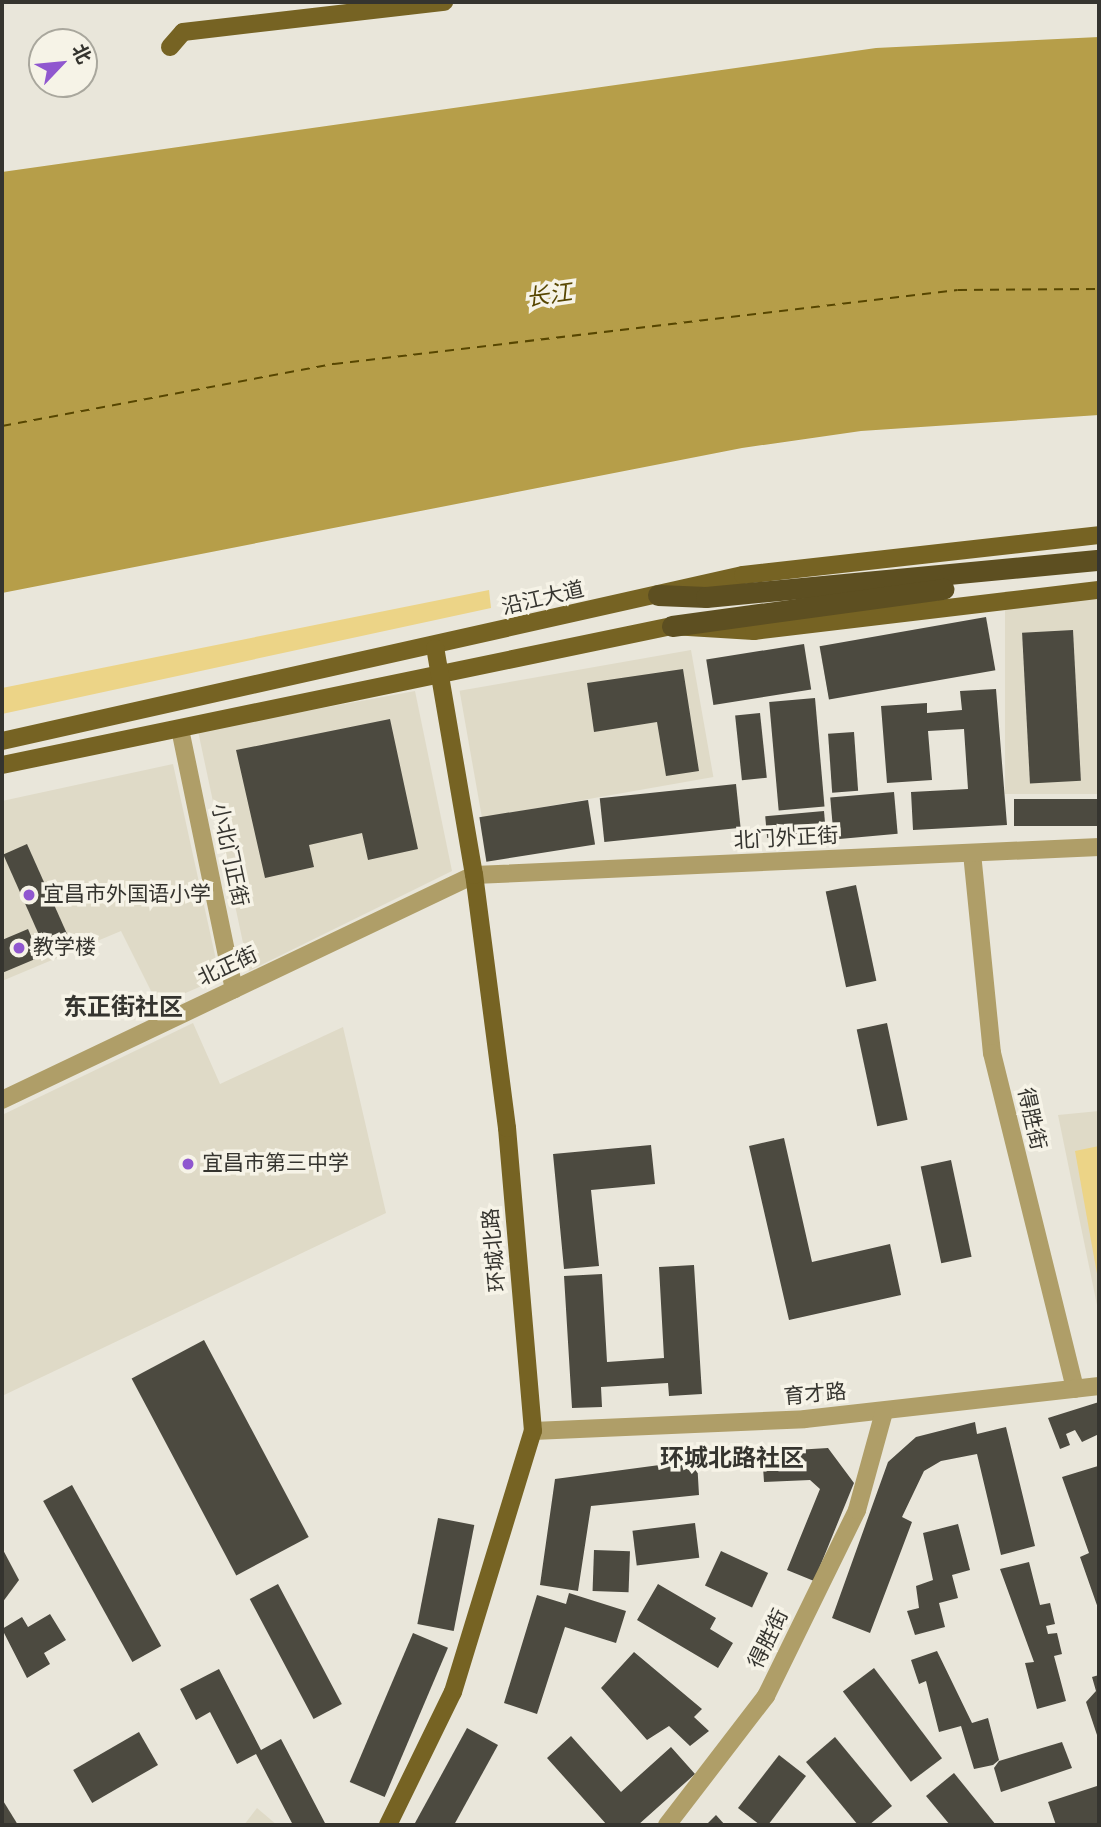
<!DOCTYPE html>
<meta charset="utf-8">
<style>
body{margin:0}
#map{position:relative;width:1101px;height:1827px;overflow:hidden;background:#e9e6da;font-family:"Sofia Sans Condensed","Noto Sans SC",sans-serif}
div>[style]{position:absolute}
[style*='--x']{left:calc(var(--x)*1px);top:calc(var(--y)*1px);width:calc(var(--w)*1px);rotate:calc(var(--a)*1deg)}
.built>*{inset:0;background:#dfdac7;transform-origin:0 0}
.green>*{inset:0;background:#ecd487}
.water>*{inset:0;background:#b69e49}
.ferry>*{height:2px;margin-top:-1px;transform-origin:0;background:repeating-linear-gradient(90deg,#574600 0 9px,transparent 0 16px)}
.building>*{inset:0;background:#4c4a40;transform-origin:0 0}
.minor>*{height:18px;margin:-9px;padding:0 9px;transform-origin:9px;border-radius:9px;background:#af9e68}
.major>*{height:18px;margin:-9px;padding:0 9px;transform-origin:9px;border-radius:9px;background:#766323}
.highway>*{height:21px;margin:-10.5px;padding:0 10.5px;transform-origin:10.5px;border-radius:10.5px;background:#5d4f21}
.dots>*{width:19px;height:19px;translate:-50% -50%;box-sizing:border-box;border:4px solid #f6f3e7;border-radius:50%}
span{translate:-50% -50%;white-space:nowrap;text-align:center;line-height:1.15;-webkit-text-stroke:7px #f6f3e7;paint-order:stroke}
.street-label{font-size:21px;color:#35342f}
.poi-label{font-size:21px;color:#35342f}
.left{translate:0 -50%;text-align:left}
.water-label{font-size:23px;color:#574600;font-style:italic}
.quarter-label{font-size:24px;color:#35342f;font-weight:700}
.frame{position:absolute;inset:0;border:4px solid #35342f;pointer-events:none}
.north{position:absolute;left:28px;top:28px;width:70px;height:70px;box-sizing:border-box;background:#f6f3e7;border:2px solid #a9a79d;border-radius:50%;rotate:64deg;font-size:19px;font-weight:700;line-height:28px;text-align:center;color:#35342f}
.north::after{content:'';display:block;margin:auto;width:24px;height:32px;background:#9057cf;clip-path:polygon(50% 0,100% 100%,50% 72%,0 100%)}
</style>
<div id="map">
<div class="built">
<div style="left:1099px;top:591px;width:203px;height:94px;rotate:90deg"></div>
<div style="left:691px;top:650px;width:129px;height:235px;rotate:80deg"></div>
<div style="clip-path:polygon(415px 691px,452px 871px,249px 971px,198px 731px)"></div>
<div style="clip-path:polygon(173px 764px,220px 978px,158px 1005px,121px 931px,2px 981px,2px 801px)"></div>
<div style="clip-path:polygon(193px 1023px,220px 1084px,343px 1027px,386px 1213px,2px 1396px,2px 1115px)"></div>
<div style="clip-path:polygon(1099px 1111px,1099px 1305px,1097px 1305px,1058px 1115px)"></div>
<div style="clip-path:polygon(257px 1808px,277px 1825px,244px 1825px)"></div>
</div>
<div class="green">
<div style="clip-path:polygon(489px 590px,491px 608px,2px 714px,2px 688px)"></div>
<div style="clip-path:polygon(1099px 1146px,1099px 1285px,1075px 1151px)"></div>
</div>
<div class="water">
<div style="clip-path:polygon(1099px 37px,1099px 415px,861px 431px,742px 448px,2px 593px,2px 172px,876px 48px)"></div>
</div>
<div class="ferry">
<div style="--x:2;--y:426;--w:338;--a:-10.6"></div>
<div style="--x:334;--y:364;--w:628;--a:-6.76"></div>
<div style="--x:958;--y:290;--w:141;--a:-0.4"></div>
</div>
<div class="building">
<div style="left:986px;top:617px;width:54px;height:169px;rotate:80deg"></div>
<div style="left:1073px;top:630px;width:151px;height:51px;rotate:87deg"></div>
<div style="left:804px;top:644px;width:46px;height:99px;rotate:81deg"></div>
<div style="clip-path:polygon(683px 669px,699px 771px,666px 776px,657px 722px,594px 732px,587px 683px)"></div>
<div style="clip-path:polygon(996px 689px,1007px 825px,913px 830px,911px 792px,968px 789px,964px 729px,928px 731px,932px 780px,887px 783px,881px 706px,927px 703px,927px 713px,962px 710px,960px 691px)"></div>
<div style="left:815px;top:698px;width:109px;height:46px;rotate:85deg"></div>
<div style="left:760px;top:713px;width:65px;height:25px;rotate:84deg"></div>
<div style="clip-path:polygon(390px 719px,418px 849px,368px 860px,362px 833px,309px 845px,314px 867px,265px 878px,236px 750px)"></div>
<div style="left:854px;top:732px;width:59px;height:26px;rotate:86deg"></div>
<div style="left:736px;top:784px;width:44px;height:137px;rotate:84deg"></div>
<div style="left:894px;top:792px;width:42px;height:64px;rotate:85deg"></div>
<div style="left:1099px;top:799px;width:27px;height:85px;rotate:90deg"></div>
<div style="left:588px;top:800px;width:45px;height:110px;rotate:81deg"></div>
<div style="left:824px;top:811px;width:22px;height:59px;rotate:85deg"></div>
<div style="left:27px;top:844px;width:112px;height:26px;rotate:66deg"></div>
<div style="left:856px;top:885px;width:98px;height:31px;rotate:78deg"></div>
<div style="clip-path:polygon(28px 929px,40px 957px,2px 973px,2px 940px)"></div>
<div style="left:887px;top:1023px;width:99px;height:31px;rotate:78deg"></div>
<div style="clip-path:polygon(784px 1138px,812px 1262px,890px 1244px,901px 1295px,789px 1320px,749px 1146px)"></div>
<div style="clip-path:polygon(651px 1145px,655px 1184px,591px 1190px,599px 1266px,564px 1269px,553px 1154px)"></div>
<div style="left:951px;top:1160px;width:99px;height:31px;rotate:78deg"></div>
<div style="clip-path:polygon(694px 1265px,702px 1394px,669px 1396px,668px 1383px,601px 1387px,602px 1407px,572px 1408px,564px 1276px,602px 1274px,607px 1362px,664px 1358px,659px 1267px)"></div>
<div style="left:204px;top:1340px;width:223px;height:82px;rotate:62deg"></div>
<div style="clip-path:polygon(1099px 1402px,1099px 1434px,1082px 1442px,1075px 1430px,1066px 1434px,1070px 1445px,1060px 1449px,1048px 1418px)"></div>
<div style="clip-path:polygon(975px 1422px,977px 1434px,1006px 1427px,1035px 1546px,1001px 1555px,977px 1454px,941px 1461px,924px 1471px,902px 1517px,912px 1522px,870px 1633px,832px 1618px,888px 1462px,916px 1437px)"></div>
<div style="clip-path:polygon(828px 1448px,854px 1483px,814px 1581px,787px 1570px,820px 1489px,810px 1480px,764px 1482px,762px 1452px)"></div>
<div style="clip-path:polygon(697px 1460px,699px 1495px,591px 1506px,578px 1591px,540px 1585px,555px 1479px)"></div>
<div style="clip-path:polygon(1098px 1466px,1099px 1469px,1099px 1611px,1080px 1557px,1089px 1553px,1062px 1477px)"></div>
<div style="left:72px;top:1485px;width:184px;height:33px;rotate:61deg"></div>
<div style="left:438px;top:1518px;width:37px;height:108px;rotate:11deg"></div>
<div style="left:695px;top:1523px;width:35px;height:63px;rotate:83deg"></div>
<div style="clip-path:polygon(958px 1524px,970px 1570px,952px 1575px,958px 1598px,939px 1603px,945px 1627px,915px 1635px,907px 1611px,919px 1608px,916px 1586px,933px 1580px,923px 1533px)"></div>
<div style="clip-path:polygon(2px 1548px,19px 1580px,2px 1603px)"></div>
<div style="left:594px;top:1550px;width:36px;height:41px;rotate:2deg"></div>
<div style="left:721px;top:1551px;width:52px;height:38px;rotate:25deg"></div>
<div style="clip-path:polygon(1029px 1562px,1040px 1605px,1050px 1603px,1055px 1624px,1046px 1626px,1048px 1634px,1057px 1633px,1062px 1654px,1054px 1656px,1066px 1701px,1037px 1709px,1025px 1663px,1034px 1662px,1000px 1569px)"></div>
<div style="left:278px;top:1584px;width:136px;height:32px;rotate:62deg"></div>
<div style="clip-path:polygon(658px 1584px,716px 1618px,710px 1629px,733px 1643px,718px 1668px,637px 1620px)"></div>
<div style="clip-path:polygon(569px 1593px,626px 1611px,616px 1643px,565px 1627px,537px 1714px,504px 1703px,537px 1595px,566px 1604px)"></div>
<div style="clip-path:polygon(50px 1614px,66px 1640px,44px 1653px,50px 1664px,27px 1678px,2px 1629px,22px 1617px,28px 1627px)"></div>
<div style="left:413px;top:1633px;width:38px;height:162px;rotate:23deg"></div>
<div style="clip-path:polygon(937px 1651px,972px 1723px,988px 1718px,999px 1760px,993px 1765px,974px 1769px,961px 1726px,939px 1732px,926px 1681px,919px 1684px,911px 1660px)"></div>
<div style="clip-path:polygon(634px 1652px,702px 1709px,694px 1717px,709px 1731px,690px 1746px,669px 1726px,647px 1740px,601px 1688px)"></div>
<div style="left:874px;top:1668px;width:113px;height:39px;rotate:53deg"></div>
<div style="clip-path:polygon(219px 1669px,261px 1750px,281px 1739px,326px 1825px,293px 1825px,256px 1754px,237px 1764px,210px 1712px,196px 1720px,180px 1689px)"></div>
<div style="clip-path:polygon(1099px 1675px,1099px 1741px,1086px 1702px,1096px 1691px,1092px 1677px)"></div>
<div style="clip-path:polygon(467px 1728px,498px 1745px,454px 1825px,420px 1825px,415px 1823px)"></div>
<div style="left:139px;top:1732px;width:38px;height:76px;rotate:60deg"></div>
<div style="clip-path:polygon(571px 1736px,621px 1792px,671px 1747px,695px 1774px,638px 1825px,607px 1825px,547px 1758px)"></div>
<div style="clip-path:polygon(835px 1737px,892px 1806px,869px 1825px,858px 1825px,806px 1762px)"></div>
<div style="clip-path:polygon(1062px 1742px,1072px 1768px,1001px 1792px,994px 1768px,999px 1761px)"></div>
<div style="clip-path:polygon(779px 1755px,806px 1776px,768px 1825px,760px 1825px,738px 1808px)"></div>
<div style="clip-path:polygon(954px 1773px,996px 1825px,950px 1825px,926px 1796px)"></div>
<div style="clip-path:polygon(1097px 1786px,1099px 1825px,1056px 1825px,1048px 1802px)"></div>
<div style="clip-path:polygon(2px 1799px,18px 1825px,2px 1825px)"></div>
<div style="clip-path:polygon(716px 1815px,725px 1825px,706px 1825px)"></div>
</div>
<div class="minor">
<div style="--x:180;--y:729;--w:266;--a:78.3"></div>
<div style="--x:972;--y:853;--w:201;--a:84.3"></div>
<div style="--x:992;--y:1053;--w:346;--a:76.1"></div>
<div style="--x:2;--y:1100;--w:523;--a:-25.49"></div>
<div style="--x:474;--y:875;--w:626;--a:-2.57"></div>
<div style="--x:533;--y:1431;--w:272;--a:-2.5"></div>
<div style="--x:805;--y:1419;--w:296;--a:-6.4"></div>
<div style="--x:667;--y:1825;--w:163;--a:-52.5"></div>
<div style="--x:766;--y:1696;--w:207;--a:-63.9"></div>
<div style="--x:857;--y:1510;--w:102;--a:-74.6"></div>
</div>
<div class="major">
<div style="--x:170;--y:47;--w:20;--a:-49"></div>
<div style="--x:183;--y:32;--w:263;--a:-6.6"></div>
<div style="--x:2;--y:741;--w:759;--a:-12.63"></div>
<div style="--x:743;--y:575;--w:358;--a:-6.4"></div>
<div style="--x:2;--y:765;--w:684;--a:-11.72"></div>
<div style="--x:672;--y:626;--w:82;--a:3.5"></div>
<div style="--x:754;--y:631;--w:347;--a:-6.8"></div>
<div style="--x:388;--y:1825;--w:148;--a:-64"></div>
<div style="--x:453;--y:1692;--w:273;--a:-73"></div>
<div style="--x:533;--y:1431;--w:304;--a:-94.9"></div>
<div style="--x:507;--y:1128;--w:255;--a:-97.4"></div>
<div style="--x:474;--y:875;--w:230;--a:-99.7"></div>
</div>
<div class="highway">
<div style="--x:658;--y:595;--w:48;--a:2.4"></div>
<div style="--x:706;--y:597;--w:395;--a:-5.4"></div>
<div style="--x:672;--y:626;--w:274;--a:-7.8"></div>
</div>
<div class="dots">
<div style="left:29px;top:895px;background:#9057cf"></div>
<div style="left:19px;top:948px;background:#9057cf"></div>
<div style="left:188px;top:1164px;background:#9057cf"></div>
</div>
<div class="street-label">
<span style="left:543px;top:599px;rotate:-13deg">沿江大道</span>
<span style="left:786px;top:839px;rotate:-3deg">北门外正街</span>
<span style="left:229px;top:855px;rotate:78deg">小北门正街</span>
<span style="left:228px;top:967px;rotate:-25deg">北正街</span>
<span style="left:1031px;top:1119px;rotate:77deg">得胜街</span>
<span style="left:495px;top:1250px;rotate:-95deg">环城北路</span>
<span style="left:815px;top:1395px;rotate:-5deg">育才路</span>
<span style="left:769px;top:1639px;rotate:-64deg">得胜街</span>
</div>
<div class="poi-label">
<span class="left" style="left:43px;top:895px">宜昌市外国语小学</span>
<span class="left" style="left:33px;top:948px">教学楼</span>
<span class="left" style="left:202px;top:1164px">宜昌市第三中学</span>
</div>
<div class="water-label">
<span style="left:549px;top:296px;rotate:-8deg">长江</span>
</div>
<div class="quarter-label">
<span style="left:123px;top:1008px">东正街社区</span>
<span style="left:732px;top:1459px">环城北路社区</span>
</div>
<div class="frame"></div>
<div class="north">北</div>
</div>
